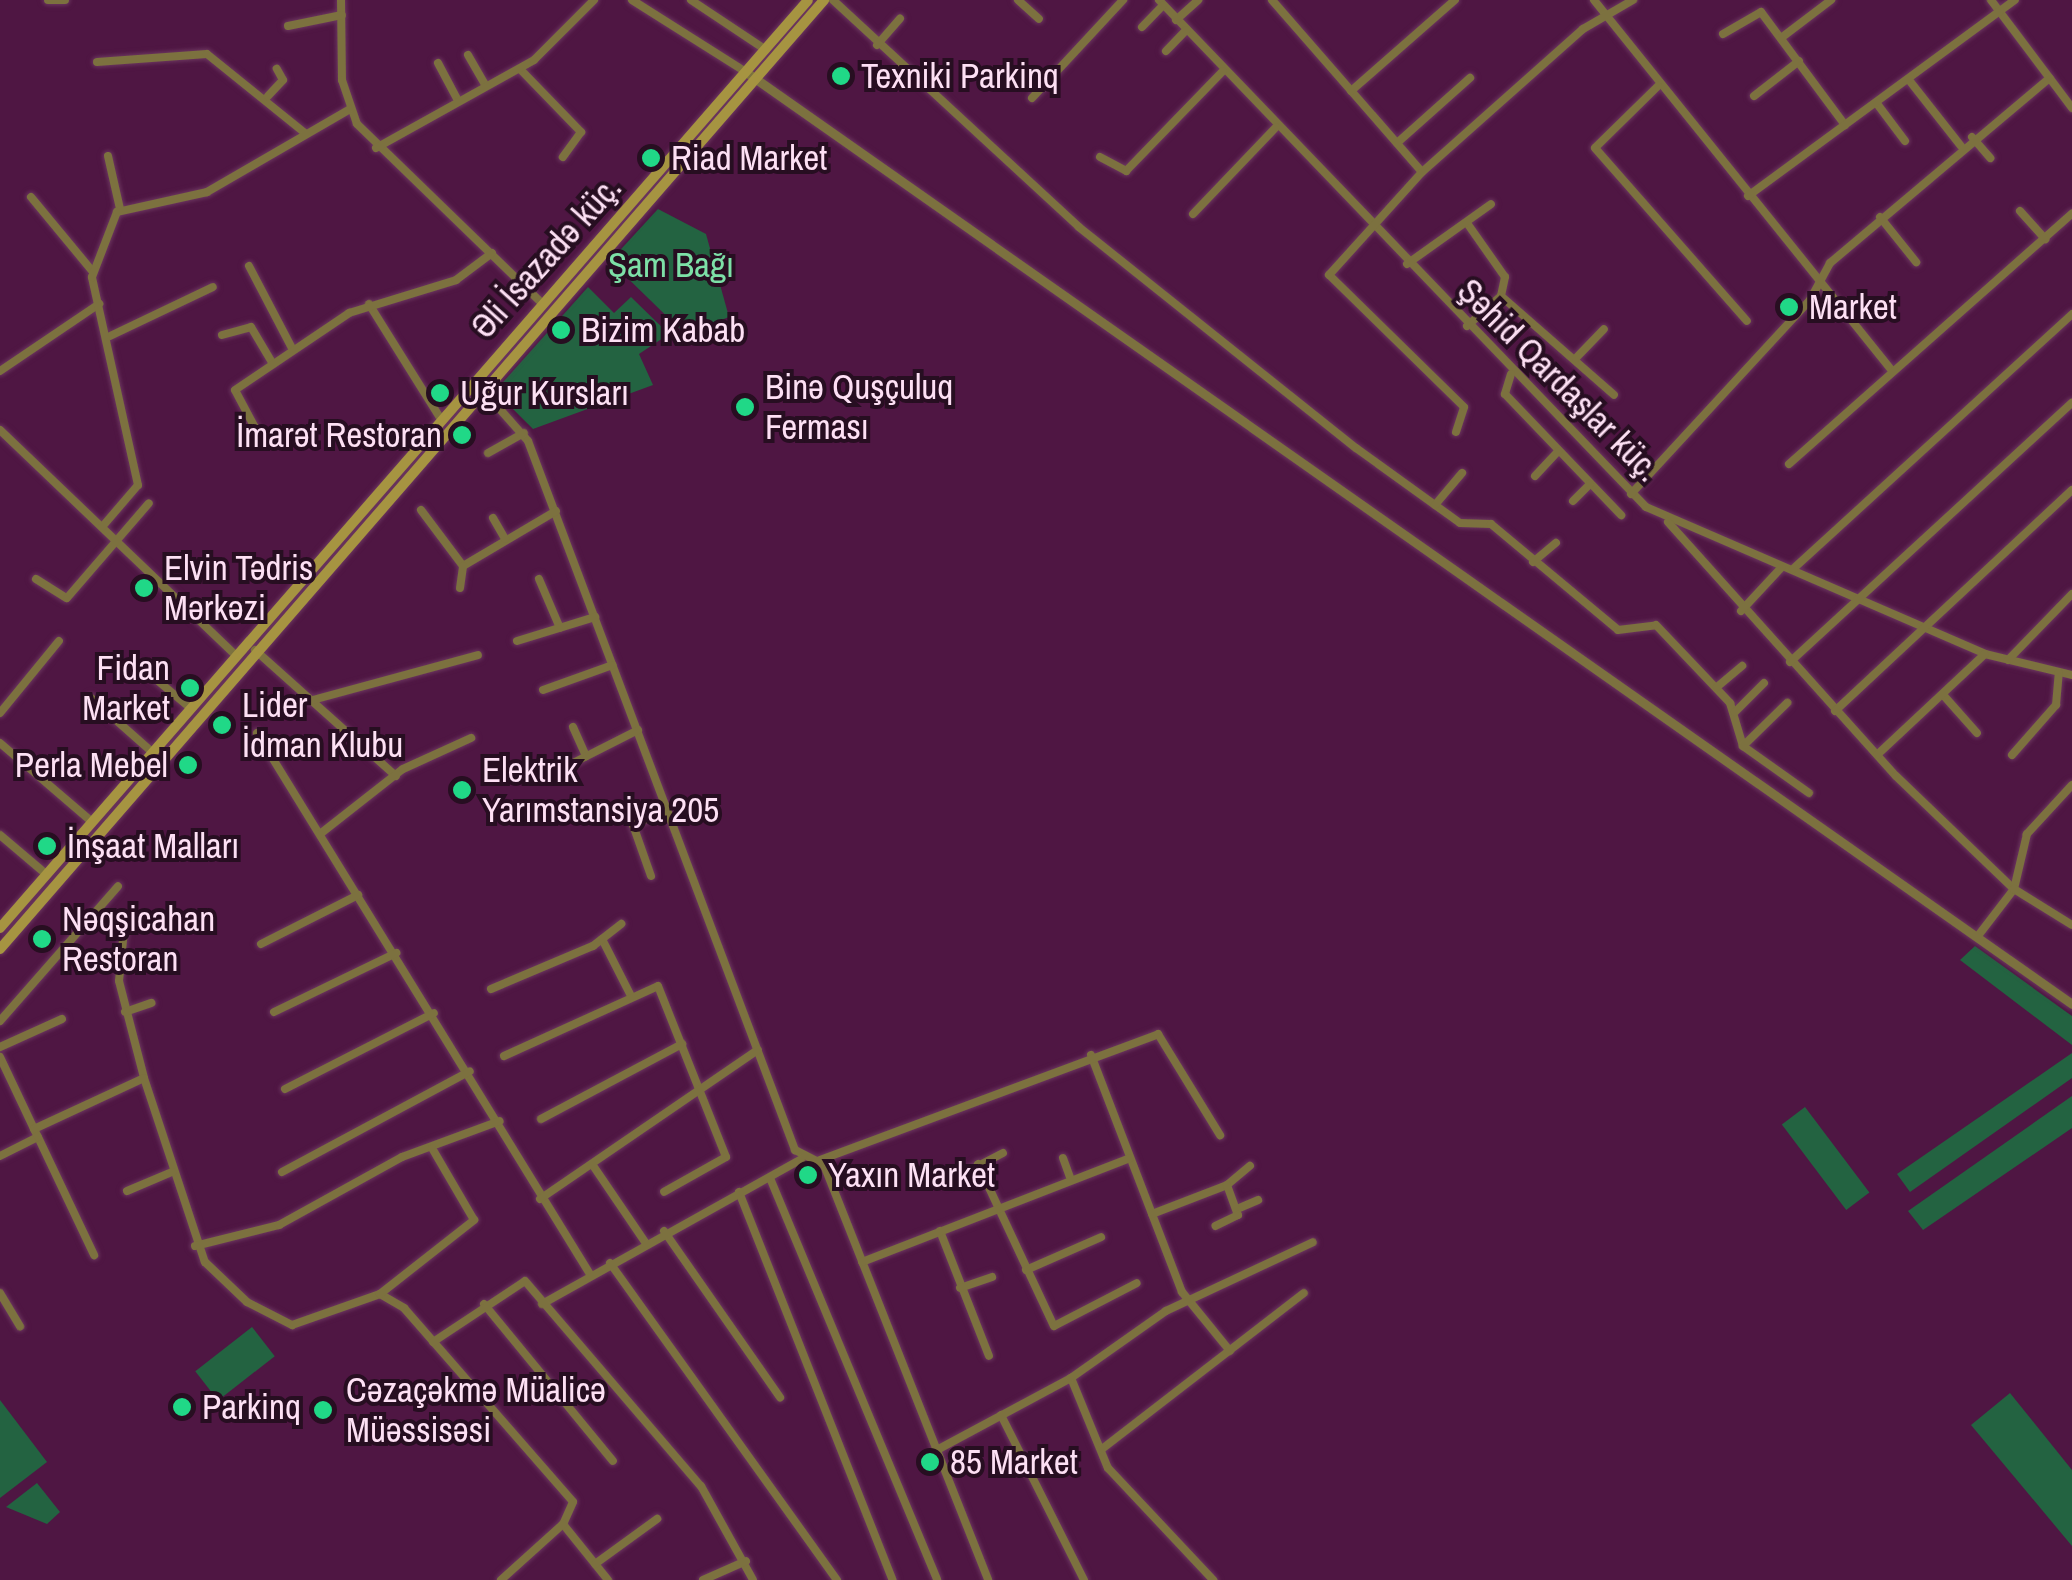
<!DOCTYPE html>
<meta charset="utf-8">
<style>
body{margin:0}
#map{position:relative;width:2072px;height:1580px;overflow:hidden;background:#4f1643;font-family:"Archivo Narrow",sans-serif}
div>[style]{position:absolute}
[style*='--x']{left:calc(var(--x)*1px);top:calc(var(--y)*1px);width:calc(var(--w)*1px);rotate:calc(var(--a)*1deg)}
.green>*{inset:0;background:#236341;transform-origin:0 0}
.roads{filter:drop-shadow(0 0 2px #6b365f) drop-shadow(0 0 2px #6b365f)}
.minor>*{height:8px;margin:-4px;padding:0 4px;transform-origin:4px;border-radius:4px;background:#7c713f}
.tertiary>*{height:9px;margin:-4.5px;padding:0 4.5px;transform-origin:4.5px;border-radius:4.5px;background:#7c713f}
.secondary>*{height:10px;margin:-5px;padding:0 5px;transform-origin:5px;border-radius:5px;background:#a69441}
.dots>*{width:28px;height:28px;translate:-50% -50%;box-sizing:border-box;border:5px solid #270e21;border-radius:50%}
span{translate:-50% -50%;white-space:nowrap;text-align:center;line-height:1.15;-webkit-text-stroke:8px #270e21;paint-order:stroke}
.poi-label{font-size:35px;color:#fde0f4}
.left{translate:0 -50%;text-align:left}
.right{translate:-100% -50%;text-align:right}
.street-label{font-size:35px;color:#fde0f4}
.park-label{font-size:35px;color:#7de0a7}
</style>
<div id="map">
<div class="green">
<div style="clip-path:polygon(658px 209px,706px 234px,729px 317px,685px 334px,610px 261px)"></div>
<div style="clip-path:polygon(588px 287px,614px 313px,631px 297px,669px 334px,639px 354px,653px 385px,533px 429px,495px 391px)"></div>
<div style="clip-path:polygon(1975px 946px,2072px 1016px,2072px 1045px,1960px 960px)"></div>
<div style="clip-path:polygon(2072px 1053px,2072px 1078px,1910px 1192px,1897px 1174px)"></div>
<div style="clip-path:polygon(2072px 1096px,2072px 1128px,1923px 1230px,1908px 1211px)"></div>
<div style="left:1805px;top:1107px;width:107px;height:29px;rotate:53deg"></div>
<div style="left:252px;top:1327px;width:37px;height:72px;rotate:52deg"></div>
<div style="clip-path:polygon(2010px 1393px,2072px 1470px,2072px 1546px,1971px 1425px)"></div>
<div style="clip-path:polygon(0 1400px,47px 1462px,0 1498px)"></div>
<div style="clip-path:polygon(37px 1483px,60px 1512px,47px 1524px,6px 1507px)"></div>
</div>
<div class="roads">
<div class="minor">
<div style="--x:48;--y:0;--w:17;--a:0"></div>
<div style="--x:341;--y:0;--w:80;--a:89.3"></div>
<div style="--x:342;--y:80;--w:46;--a:71.2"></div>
<div style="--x:357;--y:124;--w:257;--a:44.1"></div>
<div style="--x:632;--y:0;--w:135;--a:32.3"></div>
<div style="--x:691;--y:0;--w:90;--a:33.7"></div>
<div style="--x:833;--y:0;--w:335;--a:42.7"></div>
<div style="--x:1079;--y:227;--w:354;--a:38.6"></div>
<div style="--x:1356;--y:448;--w:128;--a:35.8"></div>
<div style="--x:1460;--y:523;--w:31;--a:2"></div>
<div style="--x:1491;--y:524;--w:165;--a:39.8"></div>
<div style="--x:1618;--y:630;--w:38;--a:-7"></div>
<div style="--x:1656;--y:625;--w:108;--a:46.5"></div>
<div style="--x:1730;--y:703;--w:45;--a:73.2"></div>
<div style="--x:1743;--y:746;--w:81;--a:35.5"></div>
<div style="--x:1018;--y:0;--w:28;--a:42"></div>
<div style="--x:1159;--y:0;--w:703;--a:46.15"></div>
<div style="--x:1646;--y:507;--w:369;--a:23.4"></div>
<div style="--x:1985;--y:654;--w:89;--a:13.6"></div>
<div style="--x:1272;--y:0;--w:228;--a:48.9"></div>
<div style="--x:1594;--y:0;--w:476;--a:51.2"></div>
<div style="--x:1991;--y:0;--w:135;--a:53.1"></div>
<div style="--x:1176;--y:20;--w:30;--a:-42"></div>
<div style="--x:288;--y:26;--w:55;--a:-11.5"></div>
<div style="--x:1142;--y:27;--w:30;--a:-46"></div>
<div style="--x:1723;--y:34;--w:44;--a:-30.1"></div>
<div style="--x:1761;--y:12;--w:141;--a:53.4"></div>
<div style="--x:1781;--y:38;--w:63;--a:-37.2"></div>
<div style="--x:877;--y:45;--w:35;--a:-49"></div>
<div style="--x:1166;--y:51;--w:29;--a:-46"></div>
<div style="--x:468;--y:55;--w:34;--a:60"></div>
<div style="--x:97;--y:62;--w:110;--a:-4.2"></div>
<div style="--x:207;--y:54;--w:127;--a:38.9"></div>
<div style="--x:438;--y:63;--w:40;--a:62"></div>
<div style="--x:520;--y:69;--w:88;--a:45.9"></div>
<div style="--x:581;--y:132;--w:31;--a:126"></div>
<div style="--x:1909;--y:80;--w:84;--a:51.8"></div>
<div style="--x:1658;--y:86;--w:88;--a:135.5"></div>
<div style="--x:1595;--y:148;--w:230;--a:48.7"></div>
<div style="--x:1351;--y:91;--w:138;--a:-41.2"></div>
<div style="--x:268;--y:96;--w:22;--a:-47"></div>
<div style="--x:283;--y:80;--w:13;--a:-119"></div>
<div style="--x:1754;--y:96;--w:57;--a:-37.9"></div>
<div style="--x:1032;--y:98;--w:134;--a:-47.1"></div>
<div style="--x:1878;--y:105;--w:45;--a:53.1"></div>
<div style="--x:1972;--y:137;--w:28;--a:49"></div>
<div style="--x:1397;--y:143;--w:98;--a:-41.7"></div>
<div style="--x:376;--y:148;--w:181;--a:-29.1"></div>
<div style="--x:534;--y:60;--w:85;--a:-45"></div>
<div style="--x:108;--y:156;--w:54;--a:77.2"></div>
<div style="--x:1100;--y:157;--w:30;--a:28"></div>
<div style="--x:1126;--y:171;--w:139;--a:-45.9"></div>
<div style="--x:1748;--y:196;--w:331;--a:-36.3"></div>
<div style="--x:31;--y:197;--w:97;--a:50.4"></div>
<div style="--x:2020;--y:211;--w:38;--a:48"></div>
<div style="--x:1193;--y:214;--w:120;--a:-46.3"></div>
<div style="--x:1880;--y:217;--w:58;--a:51.3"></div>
<div style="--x:1467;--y:223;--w:66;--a:54.9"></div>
<div style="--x:1505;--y:277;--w:19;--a:102"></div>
<div style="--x:1407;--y:264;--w:103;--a:-35.5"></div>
<div style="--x:249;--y:266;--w:95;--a:62.4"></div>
<div style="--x:369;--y:304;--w:132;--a:58"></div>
<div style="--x:1467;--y:326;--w:45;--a:-41.4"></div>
<div style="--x:1501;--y:296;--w:150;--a:41.2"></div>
<div style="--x:222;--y:335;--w:30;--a:-15"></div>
<div style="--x:251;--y:327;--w:43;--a:59.3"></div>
<div style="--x:108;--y:337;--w:116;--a:-25.5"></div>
<div style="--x:1576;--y:358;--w:40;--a:-46"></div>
<div style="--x:0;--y:371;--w:120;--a:-34.1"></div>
<div style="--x:1511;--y:374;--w:21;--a:107"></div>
<div style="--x:1505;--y:394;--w:168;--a:46.2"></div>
<div style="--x:482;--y:389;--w:69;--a:48.5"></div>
<div style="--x:528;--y:441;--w:758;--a:69.36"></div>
<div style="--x:795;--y:1150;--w:33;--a:27"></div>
<div style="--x:824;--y:1165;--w:446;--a:68.4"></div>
<div style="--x:0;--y:430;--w:324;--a:43.7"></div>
<div style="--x:1456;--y:432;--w:26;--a:-72"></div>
<div style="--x:1464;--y:407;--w:189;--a:-135.6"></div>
<div style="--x:1329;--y:275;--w:139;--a:-47.9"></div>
<div style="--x:1422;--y:172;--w:215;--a:-41.6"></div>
<div style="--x:1583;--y:29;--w:58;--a:-30.1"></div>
<div style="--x:261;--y:439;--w:55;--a:-118"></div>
<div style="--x:235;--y:390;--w:138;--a:-34"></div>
<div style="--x:349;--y:313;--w:112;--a:-17.1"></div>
<div style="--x:456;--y:280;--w:45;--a:-36.9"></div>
<div style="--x:488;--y:453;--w:41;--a:-29.1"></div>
<div style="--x:1789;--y:464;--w:378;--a:-41.5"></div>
<div style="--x:1535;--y:476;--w:34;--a:-47"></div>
<div style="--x:1631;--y:494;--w:264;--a:-47.3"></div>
<div style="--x:1810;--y:300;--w:42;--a:-61.6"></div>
<div style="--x:1830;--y:263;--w:287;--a:-40.1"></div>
<div style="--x:1573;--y:501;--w:24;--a:-45"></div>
<div style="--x:1435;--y:505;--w:42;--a:-49.8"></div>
<div style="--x:421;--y:510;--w:70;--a:53.1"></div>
<div style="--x:463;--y:566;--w:108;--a:-30.6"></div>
<div style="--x:493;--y:518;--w:24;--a:60"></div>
<div style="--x:1668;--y:522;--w:341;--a:48.1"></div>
<div style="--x:1896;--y:776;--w:163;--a:43.8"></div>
<div style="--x:2014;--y:889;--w:59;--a:127.5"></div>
<div style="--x:102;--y:527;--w:55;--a:-49.4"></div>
<div style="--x:138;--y:485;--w:213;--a:-102.5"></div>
<div style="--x:92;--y:277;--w:70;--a:-69"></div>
<div style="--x:117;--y:212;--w:92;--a:-12.5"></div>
<div style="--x:207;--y:192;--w:165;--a:-30.1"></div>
<div style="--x:1533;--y:562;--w:30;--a:-40"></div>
<div style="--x:1793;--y:569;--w:378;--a:-42.4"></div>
<div style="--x:36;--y:579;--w:36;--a:32"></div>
<div style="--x:67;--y:598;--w:125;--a:-49.2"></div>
<div style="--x:539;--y:579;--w:53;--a:66.8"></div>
<div style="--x:460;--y:588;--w:22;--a:-82"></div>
<div style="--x:1741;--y:611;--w:59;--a:-47.1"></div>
<div style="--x:517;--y:641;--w:82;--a:-17.1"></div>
<div style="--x:255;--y:650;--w:189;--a:41.8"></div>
<div style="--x:2008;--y:660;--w:92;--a:-45.9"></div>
<div style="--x:1790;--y:662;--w:383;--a:-42.6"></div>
<div style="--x:139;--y:665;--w:65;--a:40"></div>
<div style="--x:1717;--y:687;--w:33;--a:-40"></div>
<div style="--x:543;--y:690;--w:74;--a:-19.7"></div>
<div style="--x:1945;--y:697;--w:48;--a:48.4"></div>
<div style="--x:91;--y:698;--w:80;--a:41.5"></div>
<div style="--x:309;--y:701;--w:175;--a:-15.2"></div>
<div style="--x:1835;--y:711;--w:324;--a:-43"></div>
<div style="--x:1735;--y:712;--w:41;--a:-45"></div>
<div style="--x:0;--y:713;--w:93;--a:-50.7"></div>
<div style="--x:573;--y:727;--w:32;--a:66"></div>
<div style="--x:257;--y:733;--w:635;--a:58.39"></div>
<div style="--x:0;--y:743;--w:120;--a:40.6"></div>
<div style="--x:1743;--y:746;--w:62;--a:-44.3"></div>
<div style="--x:1878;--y:754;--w:146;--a:-43.1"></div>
<div style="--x:2012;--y:755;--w:67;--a:-48.7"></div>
<div style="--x:2056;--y:705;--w:32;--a:-85"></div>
<div style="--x:573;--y:763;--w:73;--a:-26.9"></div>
<div style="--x:2072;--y:785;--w:67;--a:132.6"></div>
<div style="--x:2027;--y:834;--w:57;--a:103.3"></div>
<div style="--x:2014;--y:889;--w:68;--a:31.8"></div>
<div style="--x:320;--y:834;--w:105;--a:-38.1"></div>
<div style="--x:403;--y:769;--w:75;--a:-24.5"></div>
<div style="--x:0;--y:835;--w:60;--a:40.3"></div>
<div style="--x:651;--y:876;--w:54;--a:-109.4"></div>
<div style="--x:633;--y:825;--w:38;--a:-25"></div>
<div style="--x:125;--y:920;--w:61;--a:95.6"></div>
<div style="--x:119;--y:981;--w:100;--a:75.5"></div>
<div style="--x:602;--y:939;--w:62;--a:63"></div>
<div style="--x:261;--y:944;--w:109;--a:-26.8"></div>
<div style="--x:491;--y:989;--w:111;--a:-22.9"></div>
<div style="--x:593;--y:946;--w:36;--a:-38"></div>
<div style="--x:125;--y:1012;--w:28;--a:-19"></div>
<div style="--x:274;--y:1012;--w:136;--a:-25.8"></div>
<div style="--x:0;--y:1021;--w:179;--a:-48.8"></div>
<div style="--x:0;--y:1047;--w:68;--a:-24.3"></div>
<div style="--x:1091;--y:1055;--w:254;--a:69"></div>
<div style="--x:1182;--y:1292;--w:76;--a:50.9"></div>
<div style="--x:504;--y:1056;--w:169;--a:-24.4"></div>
<div style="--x:658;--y:986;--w:184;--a:68.3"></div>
<div style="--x:726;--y:1157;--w:71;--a:150.6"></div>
<div style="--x:0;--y:1057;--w:80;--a:64.7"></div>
<div style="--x:285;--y:1089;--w:167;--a:-27"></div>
<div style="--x:541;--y:1119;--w:160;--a:-28"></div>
<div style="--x:38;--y:1137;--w:131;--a:64.6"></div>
<div style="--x:0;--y:1156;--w:42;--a:-26.6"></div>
<div style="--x:38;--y:1137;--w:9;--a:-117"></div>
<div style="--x:34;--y:1129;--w:121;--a:-24.9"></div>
<div style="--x:144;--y:1078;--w:194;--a:71.7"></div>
<div style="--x:205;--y:1262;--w:58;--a:43.6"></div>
<div style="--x:247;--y:1302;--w:51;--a:27.1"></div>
<div style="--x:292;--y:1325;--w:93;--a:-19.4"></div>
<div style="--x:380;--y:1294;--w:28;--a:30"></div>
<div style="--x:404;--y:1308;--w:257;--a:48.9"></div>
<div style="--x:573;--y:1502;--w:24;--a:114"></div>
<div style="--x:563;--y:1524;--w:72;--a:51.2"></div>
<div style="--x:1063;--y:1158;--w:23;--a:70"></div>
<div style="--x:820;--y:1160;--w:361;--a:-20.4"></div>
<div style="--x:1158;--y:1034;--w:119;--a:58.5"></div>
<div style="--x:592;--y:1164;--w:94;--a:55.8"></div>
<div style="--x:978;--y:1164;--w:179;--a:64.9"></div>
<div style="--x:1054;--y:1326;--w:93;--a:-27.4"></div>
<div style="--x:282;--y:1172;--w:213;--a:-28.2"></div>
<div style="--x:770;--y:1178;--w:435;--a:67.4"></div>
<div style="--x:947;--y:1182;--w:63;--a:-27.4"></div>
<div style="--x:1227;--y:1185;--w:30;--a:-40"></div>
<div style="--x:127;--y:1191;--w:49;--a:-22.9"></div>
<div style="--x:739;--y:1192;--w:417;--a:68.4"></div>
<div style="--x:540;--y:1199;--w:264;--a:-34.4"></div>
<div style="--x:1237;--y:1209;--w:23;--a:-23"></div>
<div style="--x:1152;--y:1214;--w:80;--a:-21.1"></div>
<div style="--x:1227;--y:1185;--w:32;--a:70"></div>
<div style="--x:1238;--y:1215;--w:25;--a:154"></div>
<div style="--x:664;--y:1231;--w:203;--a:55.1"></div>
<div style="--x:940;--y:1231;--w:134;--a:68.6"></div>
<div style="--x:195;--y:1246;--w:87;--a:-14"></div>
<div style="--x:279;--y:1225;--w:141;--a:-28.9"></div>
<div style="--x:402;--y:1157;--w:104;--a:-20.2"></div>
<div style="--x:862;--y:1262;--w:287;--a:-21.2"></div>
<div style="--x:610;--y:1263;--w:390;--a:54.4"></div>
<div style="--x:1026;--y:1270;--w:82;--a:-23.7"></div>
<div style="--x:960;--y:1288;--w:34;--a:-19"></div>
<div style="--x:0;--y:1293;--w:39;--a:59"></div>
<div style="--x:380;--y:1294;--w:120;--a:-38.2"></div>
<div style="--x:474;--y:1220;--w:83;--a:-120.3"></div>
<div style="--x:484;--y:1304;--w:203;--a:50.6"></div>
<div style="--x:542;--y:1304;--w:297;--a:-29.2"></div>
<div style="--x:433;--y:1342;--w:110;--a:-33.5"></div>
<div style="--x:525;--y:1281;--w:270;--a:49.4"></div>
<div style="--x:701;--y:1486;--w:107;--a:61"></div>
<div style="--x:1071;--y:1378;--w:97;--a:67.7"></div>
<div style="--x:1108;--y:1468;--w:154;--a:46.8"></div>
<div style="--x:1001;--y:1415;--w:185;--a:63.3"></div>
<div style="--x:1102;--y:1449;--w:255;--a:-37.7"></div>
<div style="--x:935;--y:1451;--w:154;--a:-28.2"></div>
<div style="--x:1071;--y:1378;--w:116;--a:-35.2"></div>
<div style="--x:1166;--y:1311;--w:162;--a:-25.1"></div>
<div style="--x:595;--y:1564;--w:77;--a:-36"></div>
<div style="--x:501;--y:1580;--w:84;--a:-42.1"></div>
<div style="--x:703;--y:1580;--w:47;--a:-23.8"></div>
</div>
<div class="tertiary">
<div style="--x:746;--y:72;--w:1621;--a:35.1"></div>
</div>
<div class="secondary">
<div style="--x:0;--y:928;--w:1230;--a:-48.95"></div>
<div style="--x:0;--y:949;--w:1257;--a:-49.03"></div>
</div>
</div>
<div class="dots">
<div style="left:841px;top:76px;background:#20d887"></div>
<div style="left:651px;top:158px;background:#20d887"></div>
<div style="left:1789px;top:307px;background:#20d887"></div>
<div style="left:561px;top:330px;background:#20d887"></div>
<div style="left:440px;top:393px;background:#20d887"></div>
<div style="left:745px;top:407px;background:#20d887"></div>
<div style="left:462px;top:435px;background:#20d887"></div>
<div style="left:144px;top:588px;background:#20d887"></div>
<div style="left:190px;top:688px;background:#20d887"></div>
<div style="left:222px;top:725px;background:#20d887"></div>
<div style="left:188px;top:765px;background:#20d887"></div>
<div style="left:462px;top:790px;background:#20d887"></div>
<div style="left:47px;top:846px;background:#20d887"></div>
<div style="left:42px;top:939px;background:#20d887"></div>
<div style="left:808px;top:1175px;background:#20d887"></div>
<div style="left:182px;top:1407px;background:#20d887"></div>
<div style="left:323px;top:1410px;background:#20d887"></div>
<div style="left:930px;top:1462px;background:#20d887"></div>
</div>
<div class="poi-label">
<span class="left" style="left:861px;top:76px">Texniki Parkinq</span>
<span class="left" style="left:671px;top:158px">Riad Market</span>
<span class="left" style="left:1809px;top:307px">Market</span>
<span class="left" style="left:581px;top:330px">Bizim Kabab</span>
<span class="left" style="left:765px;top:407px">Binə Quşçuluq<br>Ferması</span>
<span class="left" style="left:460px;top:393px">Uğur Kursları</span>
<span class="right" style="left:442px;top:435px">İmarət Restoran</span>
<span class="left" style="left:164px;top:588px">Elvin Tədris<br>Mərkəzi</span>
<span class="right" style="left:170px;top:688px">Fidan<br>Market</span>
<span class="left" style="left:242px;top:725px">Lider<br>İdman Klubu</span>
<span class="right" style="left:168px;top:765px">Perla Mebel</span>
<span class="left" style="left:482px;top:790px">Elektrik<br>Yarımstansiya 205</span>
<span class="left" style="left:67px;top:846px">İnşaat Malları</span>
<span class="left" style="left:62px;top:939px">Nəqşicahan<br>Restoran</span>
<span class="left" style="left:828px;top:1175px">Yaxın Market</span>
<span class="left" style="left:346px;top:1410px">Cəzaçəkmə Müalicə<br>Müəssisəsi</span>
<span class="left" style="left:202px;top:1407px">Parkinq</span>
<span class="left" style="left:950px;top:1462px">85 Market</span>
</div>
<div class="street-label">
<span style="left:546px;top:257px;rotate:-48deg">Əli İsazadə küç.</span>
<span style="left:1559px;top:380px;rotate:45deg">Şəhid Qardaşlar küç.</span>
</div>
<div class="park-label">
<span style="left:671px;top:265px">Şam Bağı</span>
</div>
</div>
